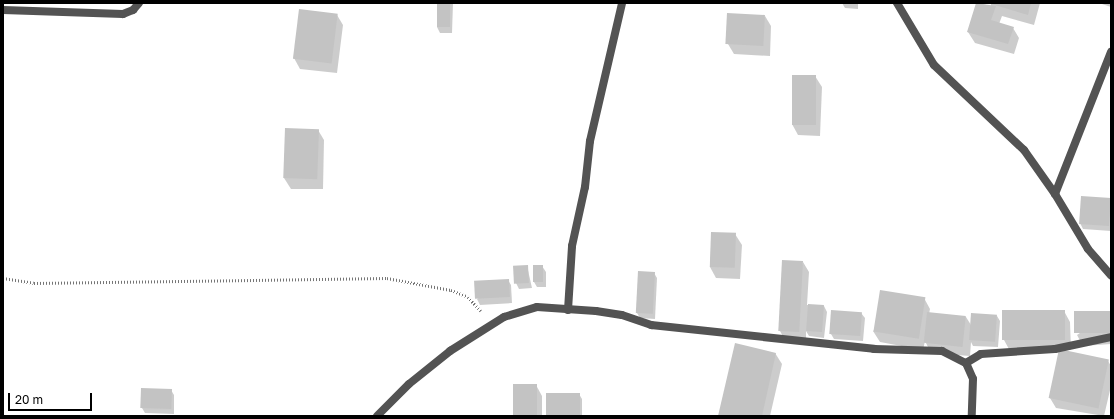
<!DOCTYPE html>
<style>
body{margin:0}
#map{position:relative;width:1114px;height:419px;overflow:hidden;background:#fff;font-family:"Golos Text",sans-serif}
div>[style]{position:absolute}
[style*='--x']{left:calc(var(--x)*1px);top:calc(var(--y)*1px);width:calc(var(--w)*1px);rotate:calc(var(--a)*1deg)}
.shadow>*{inset:0;background:#0003}
.building>*{inset:0;background:#c3c3c3;transform-origin:0 0}
.path>*{height:2.5px;margin-top:-1.25px;transform-origin:0;background:repeating-linear-gradient(90deg,#757575 0 1px,transparent 0 3px)}
.minor>*{height:8px;margin:-4px;padding:0 4px;transform-origin:4px;border-radius:4px;background:#535353}
span{translate:-50% -50%;white-space:nowrap;text-align:center;line-height:1.15;-webkit-text-stroke:3px #fff;paint-order:stroke}
.frame{position:absolute;inset:0;border:4px solid #000;pointer-events:none}
.scale{position:absolute;left:8px;top:393px;width:84px;height:18px;box-sizing:border-box;border:2px solid #000;border-top:0;padding-left:5px;font-size:12px;line-height:14px;white-space:nowrap;color:#000;-webkit-text-stroke:3px #fff;paint-order:stroke}
</style>
<div id="map">
<div class="shadow">
<div style="clip-path:polygon(438px 3px,453px 3px,452px 33px,440px 33px,437px 27px)"></div>
<div style="clip-path:polygon(842px 3px,858px 3px,858px 9px,845px 8px)"></div>
<div style="clip-path:polygon(977px 3px,991px 6px,991px 3px,1040px 3px,1034px 25px,1002px 16px,999px 24px,1013px 28px,1019px 38px,1014px 54px,975px 43px,968px 32px)"></div>
<div style="clip-path:polygon(1099px 3px,1111px 3px,1111px 7px)"></div>
<div style="clip-path:polygon(337px 15px,343px 25px,337px 73px,300px 69px,294px 58px)"></div>
<div style="clip-path:polygon(765px 16px,771px 26px,770px 56px,734px 54px,728px 44px)"></div>
<div style="clip-path:polygon(815px 76px,822px 87px,820px 136px,798px 135px,792px 124px)"></div>
<div style="clip-path:polygon(318px 130px,324px 140px,323px 189px,291px 189px,284px 178px)"></div>
<div style="clip-path:polygon(1082px 197px,1111px 199px,1111px 231px,1083px 229px,1080px 223px)"></div>
<div style="clip-path:polygon(712px 233px,735px 234px,742px 245px,740px 279px,716px 278px,710px 267px)"></div>
<div style="clip-path:polygon(803px 262px,809px 272px,807px 305px,824px 306px,827px 312px,824px 338px,809px 336px,806px 331px,806px 342px,786px 342px,780px 331px)"></div>
<div style="clip-path:polygon(527px 266px,532px 288px,519px 289px,516px 283px)"></div>
<div style="clip-path:polygon(542px 266px,546px 272px,546px 287px,537px 287px,534px 282px)"></div>
<div style="clip-path:polygon(654px 273px,657px 278px,655px 319px,640px 318px,637px 313px)"></div>
<div style="clip-path:polygon(508px 280px,511px 285px,512px 303px,480px 305px,477px 299px)"></div>
<div style="clip-path:polygon(924px 298px,930px 309px,929px 314px,966px 317px,971px 325px,997px 316px,1000px 321px,998px 347px,973px 346px,971px 342px,970px 356px,931px 353px,925px 341px,923px 350px,880px 342px,873px 331px)"></div>
<div style="clip-path:polygon(1064px 311px,1070px 322px,1071px 350px,1062px 350px,1108px 361px,1111px 366px,1111px 386px,1104px 416px,1056px 408px,1050px 398px,1060px 350px,1010px 351px,1004px 340px)"></div>
<div style="clip-path:polygon(1111px 312px,1111px 344px,1083px 346px,1077px 335px)"></div>
<div style="clip-path:polygon(861px 313px,865px 318px,863px 341px,834px 339px,831px 334px)"></div>
<div style="clip-path:polygon(775px 353px,782px 364px,770px 416px,719px 416px)"></div>
<div style="clip-path:polygon(536px 385px,542px 396px,542px 416px,514px 416px)"></div>
<div style="clip-path:polygon(171px 390px,174px 395px,174px 414px,145px 413px,142px 408px)"></div>
<div style="clip-path:polygon(579px 394px,582px 399px,582px 416px,547px 416px)"></div>
</div>
<div class="building">
<div style="left:437px;top:3px;width:13px;height:24px"></div>
<div style="clip-path:polygon(976px 3px,996px 6px,991px 20px,1014px 27px,1008px 44px,967px 32px)"></div>
<div style="clip-path:polygon(988px 3px,1031px 3px,1028px 15px)"></div>
<div style="left:299px;top:9px;width:39px;height:50px;rotate:7deg"></div>
<div style="left:727px;top:13px;width:38px;height:31px;rotate:3deg"></div>
<div style="left:792px;top:75px;width:24px;height:50px"></div>
<div style="left:285px;top:128px;width:34px;height:50px;rotate:2deg"></div>
<div style="left:1081px;top:196px;width:30px;height:28px;rotate:4deg"></div>
<div style="left:711px;top:232px;width:25px;height:35px;rotate:2deg"></div>
<div style="left:782px;top:260px;width:21px;height:71px;rotate:3deg"></div>
<div style="left:528px;top:265px;width:18px;height:15px;rotate:87deg"></div>
<div style="left:533px;top:265px;width:10px;height:17px"></div>
<div style="left:638px;top:271px;width:17px;height:42px;rotate:3deg"></div>
<div style="left:509px;top:279px;width:18px;height:35px;rotate:87deg"></div>
<div style="left:880px;top:290px;width:46px;height:42px;rotate:9deg"></div>
<div style="left:808px;top:304px;width:16px;height:27px;rotate:4deg"></div>
<div style="left:831px;top:310px;width:31px;height:24px;rotate:4deg"></div>
<div style="left:1065px;top:310px;width:30px;height:63px;rotate:90deg"></div>
<div style="left:1111px;top:311px;width:22px;height:37px;rotate:90deg"></div>
<div style="left:927px;top:312px;width:39px;height:31px;rotate:6deg"></div>
<div style="left:971px;top:313px;width:26px;height:27px;rotate:4deg"></div>
<div style="clip-path:polygon(735px 343px,776px 353px,762px 416px,718px 416px)"></div>
<div style="left:1059px;top:349px;width:51px;height:50px;rotate:12deg"></div>
<div style="left:537px;top:384px;width:32px;height:24px;rotate:90deg"></div>
<div style="left:141px;top:388px;width:31px;height:20px;rotate:2deg"></div>
<div style="left:546px;top:393px;width:34px;height:23px"></div>
</div>
<div class="path">
<div style="--x:3;--y:278;--w:31;--a:9"></div>
<div style="--x:34;--y:283;--w:353;--a:-0.8"></div>
<div style="--x:387;--y:278;--w:65;--a:10.6"></div>
<div style="--x:451;--y:290;--w:18;--a:22"></div>
<div style="--x:468;--y:297;--w:19;--a:47"></div>
</div>
<div class="minor">
<div style="--x:897;--y:3;--w:72;--a:59.2"></div>
<div style="--x:934;--y:65;--w:124;--a:43.4"></div>
<div style="--x:1024;--y:150;--w:54;--a:54.8"></div>
<div style="--x:1055;--y:194;--w:64;--a:59"></div>
<div style="--x:1088;--y:249;--w:35;--a:49"></div>
<div style="--x:3;--y:10;--w:120;--a:1.9"></div>
<div style="--x:123;--y:14;--w:11;--a:-22"></div>
<div style="--x:133;--y:10;--w:9;--a:-49"></div>
<div style="--x:1055;--y:194;--w:153;--a:-68.5"></div>
<div style="--x:568;--y:310;--w:64;--a:-86.4"></div>
<div style="--x:572;--y:246;--w:60;--a:-77.6"></div>
<div style="--x:585;--y:187;--w:46;--a:-83.8"></div>
<div style="--x:590;--y:141;--w:142;--a:-76.9"></div>
<div style="--x:966;--y:363;--w:17;--a:-31"></div>
<div style="--x:981;--y:354;--w:74;--a:-3.9"></div>
<div style="--x:1055;--y:349;--w:57;--a:-12.1"></div>
<div style="--x:377;--y:416;--w:45;--a:-45"></div>
<div style="--x:409;--y:384;--w:53;--a:-38.8"></div>
<div style="--x:450;--y:351;--w:64;--a:-32.2"></div>
<div style="--x:504;--y:317;--w:34;--a:-17"></div>
<div style="--x:537;--y:307;--w:59;--a:3.9"></div>
<div style="--x:596;--y:311;--w:26;--a:9"></div>
<div style="--x:622;--y:315;--w:31;--a:19"></div>
<div style="--x:651;--y:325;--w:224;--a:6.1"></div>
<div style="--x:874;--y:349;--w:68;--a:1.7"></div>
<div style="--x:942;--y:351;--w:27;--a:27"></div>
<div style="--x:966;--y:363;--w:17;--a:66"></div>
<div style="--x:973;--y:379;--w:37;--a:92"></div>
</div>
<div class="frame"></div>
<div class="scale">20 m</div>
</div>
